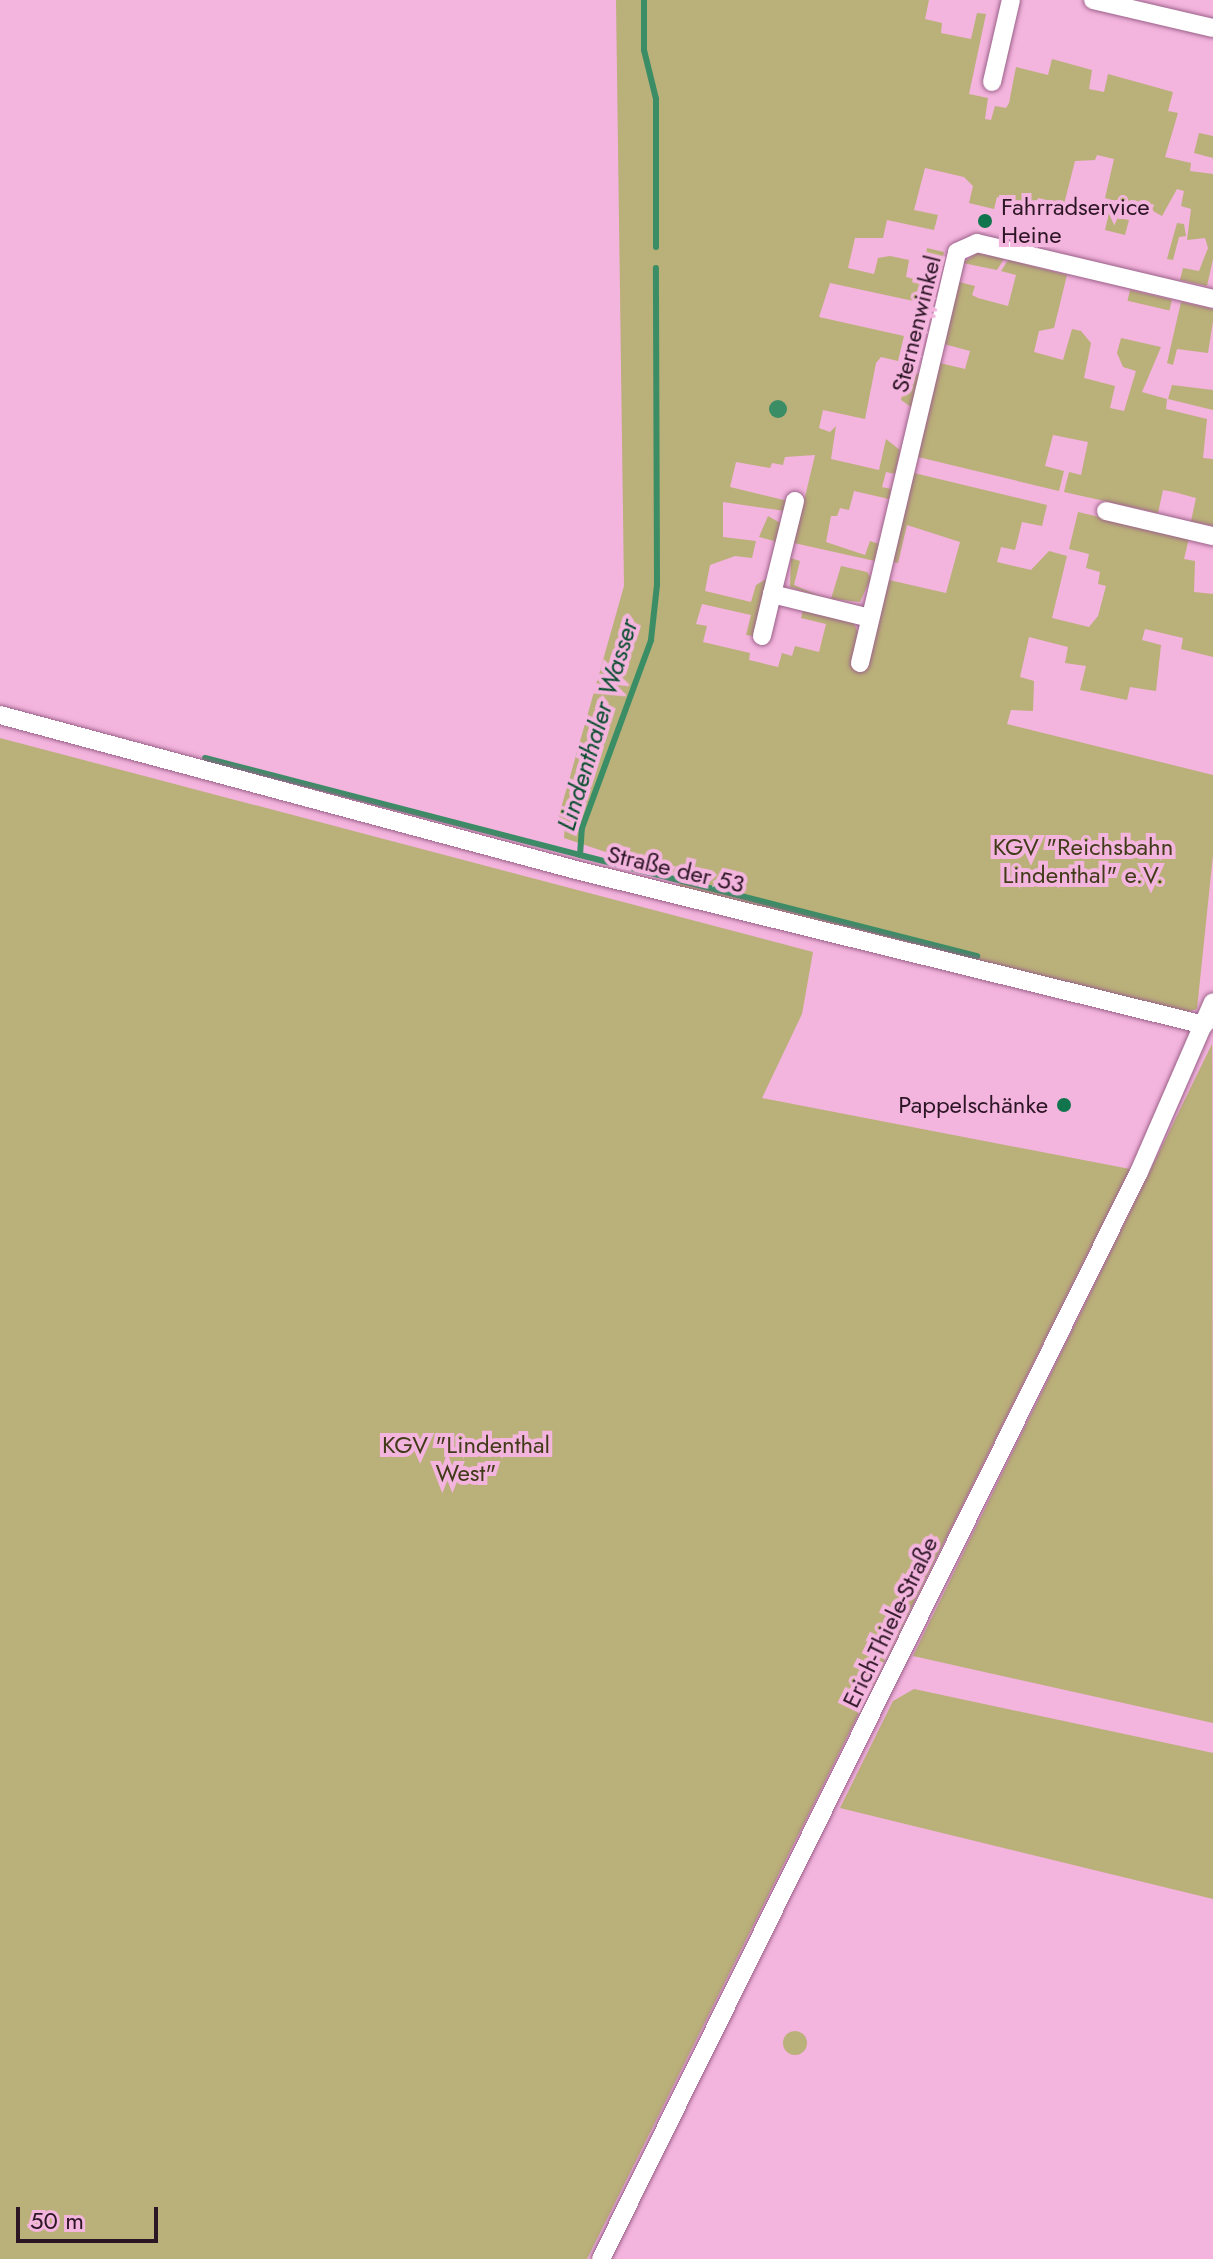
<!DOCTYPE html>
<meta charset="utf-8">
<style>
body{margin:0}
#map{position:relative;width:1213px;height:2259px;overflow:hidden;background:#f3b4dd;font-family:Jost,sans-serif}
div>[style]{position:absolute}
[style*='--x']{left:calc(var(--x)*1px);top:calc(var(--y)*1px);width:calc(var(--w)*1px);rotate:calc(var(--a)*1deg)}
.green>*{inset:0;background:#bab079;transform-origin:0 0}
.round{border-radius:50%}
.water>*{inset:0;background:#3b8d66}
.stream>*{height:6px;margin:-3px;padding:0 3px;transform-origin:3px;border-radius:3px;background:#3b8d66}
.roads{filter:drop-shadow(0 0 2px #9a6188) drop-shadow(0 0 2px #9a6188)}
.minor>*{height:18px;margin:-9px;padding:0 9px;transform-origin:9px;border-radius:9px;background:#fff}
.dots>*{width:22px;height:22px;translate:-50% -50%;box-sizing:border-box;border:4px solid #f3b4dd;border-radius:50%}
span{translate:-50% -50%;white-space:nowrap;text-align:center;line-height:1.15;-webkit-text-stroke:8px #f3b4dd;paint-order:stroke}
.poi-label{font-size:24px;color:#2c1525}
.left{translate:0 -50%;text-align:left}
.right{translate:-100% -50%;text-align:right}
.street-label{font-size:24px;color:#2c1525}
.park-label{font-size:24px;color:#413b19}
.water-label{font-size:26px;color:#0c4e32;font-style:italic}
.scale{position:absolute;left:16px;top:2207px;width:142px;height:36px;box-sizing:border-box;border:4px solid #2c1525;border-top:0;padding-left:10px;font-size:24px;line-height:28px;white-space:nowrap;color:#2c1525;-webkit-text-stroke:6px #f3b4dd;paint-order:stroke}
</style>
<div id="map">
<div class="green">
<div style="clip-path:polygon(616px 0,929px 0,925px 19px,942px 23px,941px 33px,971px 39px,977px 13px,986px 14px,969px 94px,988px 98px,985px 119px,991px 120px,995px 106px,1006px 108px,1009px 103px,1016px 67px,1048px 75px,1052px 59px,1092px 70px,1089px 89px,1104px 92px,1108px 74px,1173px 92px,1168px 111px,1178px 113px,1165px 157px,1191px 163px,1190px 171px,1213px 174px,1213px 259px,1207px 286px,1180px 280px,1183px 268px,1199px 271px,1208px 248px,1205px 238px,1187px 240px,1191px 209px,1181px 206px,1184px 191px,1177px 189px,1162px 216px,1142px 205px,1123px 204px,1119px 218px,1129px 220px,1125px 235px,1105px 230px,1112px 200px,1105px 198px,1114px 159px,1097px 155px,1095px 160px,1075px 161px,1064px 204px,1038px 198px,1035px 207px,997px 197px,994px 209px,969px 203px,973px 186px,964px 177px,925px 168px,914px 210px,938px 215px,934px 230px,887px 220px,883px 238px,855px 238px,848px 268px,874px 274px,878px 258px,890px 256px,909px 260px,906px 277px,923px 281px,927px 248px,944px 252px,932px 305px,830px 283px,819px 317px,904px 336px,898px 361px,881px 357px,876px 363px,865px 419px,823px 410px,819px 428px,830px 432px,836px 426px,831px 459px,879px 470px,886px 439px,900px 450px,895px 474px,886px 472px,882px 487px,891px 489px,889px 499px,854px 491px,849px 510px,840px 508px,837px 516px,831px 516px,826px 542px,865px 555px,870px 541px,879px 544px,875px 561px,794px 543px,815px 455px,785px 457px,783px 465px,772px 463px,770px 468px,736px 462px,730px 487px,788px 501px,785px 511px,723px 502px,723px 537px,756px 541px,752px 558px,735px 556px,710px 565px,705px 591px,751px 602px,756px 585px,768px 578px,754px 636px,746px 635px,751px 615px,702px 604px,696px 624px,707px 626px,703px 642px,750px 653px,749px 660px,778px 667px,782px 653px,792px 656px,795px 646px,819px 652px,826px 624px,801px 618px,803px 610px,853px 621px,859px 635px,851px 665px,867px 669px,889px 580px,946px 593px,960px 542px,907px 525px,898px 563px,893px 562px,914px 473px,1047px 505px,1042px 526px,1022px 522px,1015px 550px,1001px 547px,997px 562px,1031px 570px,1049px 551px,1067px 556px,1052px 618px,1089px 627px,1098px 616px,1106px 586px,1098px 584px,1100px 572px,1086px 568px,1089px 554px,1069px 549px,1078px 512px,1189px 538px,1184px 559px,1195px 561px,1194px 592px,1213px 594px,1213px 657px,1181px 649px,1183px 638px,1145px 629px,1142px 640px,1161px 645px,1156px 691px,1130px 687px,1127px 700px,1080px 690px,1086px 666px,1065px 663px,1068px 647px,1029px 637px,1020px 677px,1034px 681px,1033px 711px,1011px 710px,1007px 724px,1213px 775px,1213px 855px,1197px 1009px,1187px 1012px,677px 888px,683px 878px,564px 838px,565px 822px,556px 826px,624px 586px)"></div>
<div style="clip-path:polygon(1199px 133px,1213px 136px,1213px 158px,1194px 153px)"></div>
<div style="clip-path:polygon(1177px 223px,1184px 224px,1186px 236px,1179px 237px,1173px 260px,1167px 259px)"></div>
<div style="clip-path:polygon(977px 253px,1004px 259px,997px 270px,963px 263px)"></div>
<div style="clip-path:polygon(1008px 260px,1067px 275px,1054px 328px,1039px 331px,1034px 352px,1063px 360px,1072px 329px,1081px 331px,1091px 343px,1084px 378px,1115px 386px,1110px 408px,1124px 411px,1136px 371px,1123px 367px,1117px 353px,1121px 338px,1161px 347px,1142px 392px,1167px 399px,1166px 409px,1207px 419px,1203px 458px,1213px 459px,1213px 526px,1191px 521px,1196px 498px,1174px 492px,1163px 490px,1158px 513px,1064px 492px,1069px 472px,1081px 475px,1088px 442px,1053px 435px,1045px 466px,1064px 471px,1059px 491px,918px 457px,940px 363px,965px 369px,970px 351px,944px 344px,959px 282px,975px 286px,972px 295px,978px 298px,1008px 306px,1016px 275px,1001px 271px)"></div>
<div style="left:1130px;top:290px;width:43px;height:11px;rotate:13deg"></div>
<div style="clip-path:polygon(1181px 302px,1213px 309px,1213px 321px,1208px 353px,1177px 349px,1173px 365px,1167px 363px)"></div>
<div style="clip-path:polygon(922px 371px,914px 409px,901px 400px,905px 382px)"></div>
<div style="clip-path:polygon(1172px 385px,1213px 390px,1213px 410px,1168px 399px)"></div>
<div style="clip-path:polygon(768px 516px,782px 524px,776px 548px,774px 541px,759px 537px)"></div>
<div style="clip-path:polygon(791px 558px,800px 561px,794px 585px,822px 597px,790px 587px)"></div>
<div style="clip-path:polygon(841px 566px,867px 572px,871px 578px,860px 602px,831px 599px)"></div>
<div style="clip-path:polygon(0 738px,813px 952px,802px 1014px,762px 1098px,1130px 1169px,587px 2259px,0 2259px)"></div>
<div style="clip-path:polygon(1212px 1044px,1213px 1723px,913px 1656px)"></div>
<div style="clip-path:polygon(914px 1689px,1213px 1753px,1213px 1899px,840px 1808px,893px 1701px)"></div>
<div class="round" style="left:783px;top:2031px;width:24px;height:24px"></div>
</div>
<div class="water">
<div class="round" style="left:769px;top:400px;width:18px;height:18px"></div>
</div>
<div class="stream">
<div style="--x:644;--y:0;--w:50;--a:90"></div>
<div style="--x:644;--y:50;--w:50;--a:76.2"></div>
<div style="--x:656;--y:99;--w:148;--a:90"></div>
<div style="--x:205;--y:758;--w:387;--a:14.5"></div>
<div style="--x:580;--y:855;--w:27;--a:-86"></div>
<div style="--x:582;--y:828;--w:200;--a:-69.8"></div>
<div style="--x:651;--y:640;--w:55;--a:-83.8"></div>
<div style="--x:657;--y:585;--w:317;--a:-90.2"></div>
<div style="--x:580;--y:855;--w:410;--a:14.3"></div>
</div>
<div class="roads">
<div class="minor">
<div style="--x:1093;--y:0;--w:123;--a:13.1"></div>
<div style="--x:992;--y:82;--w:84;--a:-77"></div>
<div style="--x:795;--y:501;--w:96;--a:103.9"></div>
<div style="--x:772;--y:594;--w:101;--a:13.8"></div>
<div style="--x:1106;--y:511;--w:110;--a:13.2"></div>
<div style="--x:762;--y:636;--w:43;--a:-76.6"></div>
<div style="--x:860;--y:663;--w:422;--a:-76.7"></div>
<div style="--x:957;--y:252;--w:22;--a:-24"></div>
<div style="--x:977;--y:243;--w:243;--a:13.3"></div>
<div style="--x:0;--y:715;--w:596;--a:15.06"></div>
<div style="--x:576;--y:870;--w:647;--a:13.86"></div>
<div style="--x:601;--y:2259;--w:1213;--a:-63.67"></div>
<div style="--x:1139;--y:1172;--w:185;--a:-66.5"></div>
</div>
</div>
<div class="dots">
<div style="left:985px;top:221px;background:#10754d"></div>
<div style="left:1064px;top:1105px;background:#10754d"></div>
</div>
<div class="poi-label">
<span class="left" style="left:1001px;top:221px">Fahrradservice<br>Heine</span>
<span class="right" style="left:1048px;top:1105px">Pappelschänke</span>
</div>
<div class="street-label">
<span style="left:916px;top:324px;rotate:-76deg">Sternenwinkel</span>
<span style="left:676px;top:869px;rotate:13deg">Straße der 53</span>
<span style="left:890px;top:1622px;rotate:-64deg">Erich-Thiele-Straße</span>
</div>
<div class="park-label">
<span style="left:1083px;top:861px">KGV "Reichsbahn<br>Lindenthal" e.V.</span>
<span style="left:466px;top:1459px">KGV "Lindenthal<br>West"</span>
</div>
<div class="water-label">
<span style="left:598px;top:725px;rotate:-73deg">Lindenthaler Wasser</span>
</div>
<div class="scale">50 m</div>
</div>
